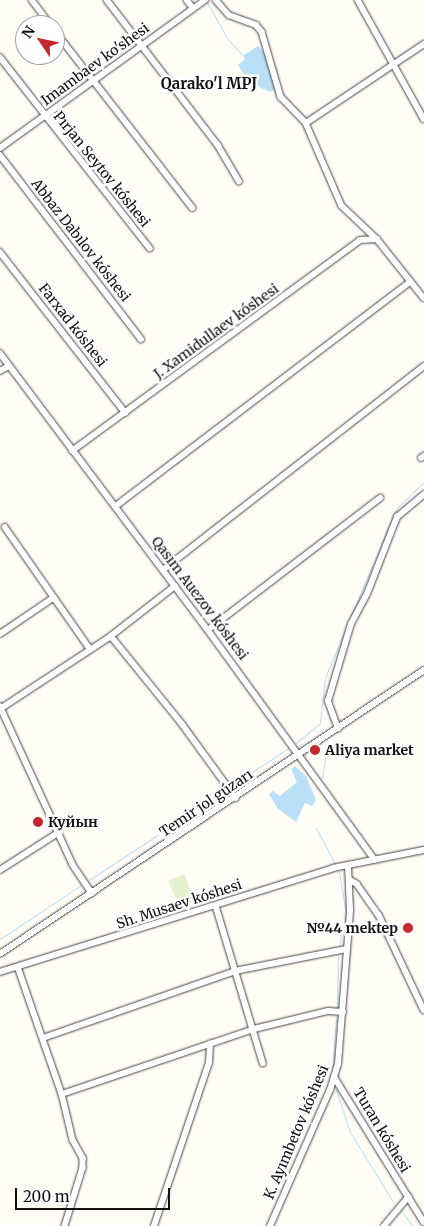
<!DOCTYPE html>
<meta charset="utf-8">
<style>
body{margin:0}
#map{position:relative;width:424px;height:1226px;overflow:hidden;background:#fffdf5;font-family:Merriweather,serif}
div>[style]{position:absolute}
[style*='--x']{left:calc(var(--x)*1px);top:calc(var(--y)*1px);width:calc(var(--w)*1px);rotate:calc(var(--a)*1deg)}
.pitch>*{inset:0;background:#e6f2cf;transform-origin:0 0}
.water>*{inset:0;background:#b9e0f7}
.stream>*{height:1px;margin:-0.5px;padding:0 0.5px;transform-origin:0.5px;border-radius:0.5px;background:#b9e0f7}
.roads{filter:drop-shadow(0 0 1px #444) drop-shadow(0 0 1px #444)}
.minor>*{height:5.5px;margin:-2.75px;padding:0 2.75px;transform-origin:2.75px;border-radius:2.75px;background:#fff}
.dots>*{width:14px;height:14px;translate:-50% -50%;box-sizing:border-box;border:2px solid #fff;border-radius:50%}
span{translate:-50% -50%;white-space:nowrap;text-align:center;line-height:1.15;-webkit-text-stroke:5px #fff;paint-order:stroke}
.street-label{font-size:14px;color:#111}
.poi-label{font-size:14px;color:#111;font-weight:700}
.left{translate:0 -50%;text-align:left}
.right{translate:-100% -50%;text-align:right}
.neighbourhood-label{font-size:15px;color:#111;font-weight:700}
.north{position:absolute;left:15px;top:15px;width:50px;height:50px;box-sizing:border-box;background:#fff;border:1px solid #a0a0a0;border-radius:50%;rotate:304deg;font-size:14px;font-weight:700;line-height:20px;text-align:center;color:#111}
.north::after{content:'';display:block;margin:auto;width:18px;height:22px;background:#c4262e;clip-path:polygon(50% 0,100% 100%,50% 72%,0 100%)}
.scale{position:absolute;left:15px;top:1188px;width:155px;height:22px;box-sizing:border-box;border:2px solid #111;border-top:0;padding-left:6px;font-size:15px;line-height:18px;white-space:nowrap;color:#111;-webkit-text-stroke:4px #fff;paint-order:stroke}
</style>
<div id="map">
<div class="pitch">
<div style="left:184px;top:874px;width:30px;height:17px;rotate:67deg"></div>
</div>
<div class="water">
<div style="clip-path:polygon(258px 46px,265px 54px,271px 71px,275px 90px,270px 92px,249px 82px,238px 65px,245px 59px,244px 55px)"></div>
<div style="clip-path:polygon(295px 766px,306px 776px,316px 800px,312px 806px,305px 803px,296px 822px,278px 809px,269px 794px,273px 791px,280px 796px,297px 782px,291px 769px)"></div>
</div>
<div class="stream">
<div style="--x:207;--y:2;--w:41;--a:60.9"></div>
<div style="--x:227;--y:38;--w:27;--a:48"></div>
<div style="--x:296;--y:743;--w:31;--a:-40"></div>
<div style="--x:320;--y:723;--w:45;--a:-83.7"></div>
<div style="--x:325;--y:678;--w:183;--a:-67.2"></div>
<div style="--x:396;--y:509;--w:39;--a:-44"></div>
<div style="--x:322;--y:778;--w:31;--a:-81"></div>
<div style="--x:231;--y:786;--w:71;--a:-33.5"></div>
<div style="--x:316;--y:828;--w:40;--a:62"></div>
<div style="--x:89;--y:880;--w:164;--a:-33.3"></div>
<div style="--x:0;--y:939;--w:97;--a:-33.7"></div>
<div style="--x:339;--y:945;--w:31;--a:-77"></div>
<div style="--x:346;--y:915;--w:44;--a:-99.2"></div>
<div style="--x:337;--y:1008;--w:54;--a:-88.9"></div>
<div style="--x:332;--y:1073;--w:55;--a:-85.8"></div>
<div style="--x:336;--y:1090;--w:44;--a:71.6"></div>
<div style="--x:350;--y:1132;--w:82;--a:58.4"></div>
<div style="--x:401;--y:1211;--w:19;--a:51"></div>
</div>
<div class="roads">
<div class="minor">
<div style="--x:32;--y:0;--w:31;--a:53"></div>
<div style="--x:107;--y:0;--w:183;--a:52.6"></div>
<div style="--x:218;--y:145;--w:42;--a:59.7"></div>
<div style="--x:187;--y:0;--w:10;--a:53"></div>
<div style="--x:216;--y:0;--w:20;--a:49"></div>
<div style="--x:229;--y:15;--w:29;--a:20"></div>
<div style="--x:256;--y:25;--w:9;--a:49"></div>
<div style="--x:262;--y:32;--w:68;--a:73.7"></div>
<div style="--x:281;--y:97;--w:36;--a:46"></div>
<div style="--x:306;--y:123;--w:90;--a:66.6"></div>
<div style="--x:342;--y:206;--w:48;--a:43.3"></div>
<div style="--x:377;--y:239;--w:75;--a:51.5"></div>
<div style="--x:358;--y:0;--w:136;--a:61"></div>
<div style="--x:55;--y:31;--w:224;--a:52.1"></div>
<div style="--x:0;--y:57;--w:243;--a:51.9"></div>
<div style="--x:306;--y:123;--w:142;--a:-33.8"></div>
<div style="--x:0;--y:148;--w:253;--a:-35.8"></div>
<div style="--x:0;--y:155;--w:232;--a:52.5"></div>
<div style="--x:0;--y:252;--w:204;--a:52"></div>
<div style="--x:0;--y:353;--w:346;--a:53.1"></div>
<div style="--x:208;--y:630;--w:284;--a:54"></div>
<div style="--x:0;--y:371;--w:10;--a:-29"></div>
<div style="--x:72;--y:451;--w:357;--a:-36.2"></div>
<div style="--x:360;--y:240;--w:17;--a:-3"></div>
<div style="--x:421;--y:458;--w:4;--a:-34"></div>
<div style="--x:116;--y:506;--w:370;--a:-37.3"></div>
<div style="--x:5;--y:527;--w:149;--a:55.1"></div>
<div style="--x:163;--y:570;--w:331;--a:-38"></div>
<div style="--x:208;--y:630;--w:217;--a:-37.5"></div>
<div style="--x:0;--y:634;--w:64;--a:-34.2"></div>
<div style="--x:111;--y:636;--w:114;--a:51"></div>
<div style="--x:183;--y:725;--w:90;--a:54"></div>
<div style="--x:0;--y:706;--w:175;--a:65.3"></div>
<div style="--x:73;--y:865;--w:34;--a:56"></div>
<div style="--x:0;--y:709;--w:133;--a:-33.3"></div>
<div style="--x:111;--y:636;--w:81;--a:-38"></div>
<div style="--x:338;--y:729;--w:30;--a:-110"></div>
<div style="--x:328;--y:701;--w:80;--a:-73.4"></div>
<div style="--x:351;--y:624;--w:34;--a:-62"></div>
<div style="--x:367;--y:594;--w:83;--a:-68.7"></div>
<div style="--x:397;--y:517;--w:35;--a:-40"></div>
<div style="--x:0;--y:870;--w:69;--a:-32.5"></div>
<div style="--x:350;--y:880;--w:8;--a:30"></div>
<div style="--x:357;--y:884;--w:38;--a:55"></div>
<div style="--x:379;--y:915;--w:105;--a:64.7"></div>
<div style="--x:216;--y:906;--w:164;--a:73.3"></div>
<div style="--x:0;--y:954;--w:510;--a:-33.81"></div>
<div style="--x:18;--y:967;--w:134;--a:70.9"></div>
<div style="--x:62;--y:1094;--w:47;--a:76.6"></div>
<div style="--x:73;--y:1140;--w:21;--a:61"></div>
<div style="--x:83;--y:1158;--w:10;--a:90"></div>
<div style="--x:83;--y:1168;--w:61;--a:107.2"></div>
<div style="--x:0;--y:972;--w:349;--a:-17.3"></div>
<div style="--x:333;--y:868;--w:93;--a:-11.2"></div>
<div style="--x:43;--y:1038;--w:203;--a:-19.2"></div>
<div style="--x:235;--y:971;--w:113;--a:-11.2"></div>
<div style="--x:335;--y:1078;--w:169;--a:58.3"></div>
<div style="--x:62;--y:1094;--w:203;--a:-18.7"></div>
<div style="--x:254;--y:1029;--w:76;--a:-13.7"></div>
<div style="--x:328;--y:1011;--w:15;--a:4"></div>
<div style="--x:154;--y:1226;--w:172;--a:-71.4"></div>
<div style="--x:209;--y:1063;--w:19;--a:-87"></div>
<div style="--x:270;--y:1226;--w:149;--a:-66.2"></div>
<div style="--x:330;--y:1090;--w:27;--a:-73"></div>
<div style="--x:338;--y:1064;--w:154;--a:-85.5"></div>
<div style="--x:350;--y:910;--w:44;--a:-92.6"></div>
<div style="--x:384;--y:1226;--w:38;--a:-50"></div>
</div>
</div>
<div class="dots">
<div style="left:315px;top:750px;background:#c4262e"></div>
<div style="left:38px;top:822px;background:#c4262e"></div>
<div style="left:408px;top:928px;background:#c4262e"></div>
</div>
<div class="street-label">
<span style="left:95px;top:64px;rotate:-36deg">Imambaev ko'shesi</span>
<span style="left:102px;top:169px;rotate:51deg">Pırjan Seytov kóshesi</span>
<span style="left:81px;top:240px;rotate:52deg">Abbaz Dabılov kóshesi</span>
<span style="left:73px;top:325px;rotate:52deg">Farxad kóshesi</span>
<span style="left:216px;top:331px;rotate:-36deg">J. Xamidullaev kóshesi</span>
<span style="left:200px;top:598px;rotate:53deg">Qasım Auezov kóshesi</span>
<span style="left:206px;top:803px;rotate:-34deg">Temir jol gúzarı</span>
<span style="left:179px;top:904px;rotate:-18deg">Sh. Musaev kóshesi</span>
<span style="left:382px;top:1130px;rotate:59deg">Turan kóshesi</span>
<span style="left:296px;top:1132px;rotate:-67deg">K. Ayımbetov kóshesi</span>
</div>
<div class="poi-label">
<span class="left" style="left:325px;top:750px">Aliya market</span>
<span class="left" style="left:48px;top:822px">Куйын</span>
<span class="right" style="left:398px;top:928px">№44 mektep</span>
</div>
<div class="neighbourhood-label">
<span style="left:209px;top:84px">Qarako'l MPJ</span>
</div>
<div class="north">N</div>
<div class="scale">200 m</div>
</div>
